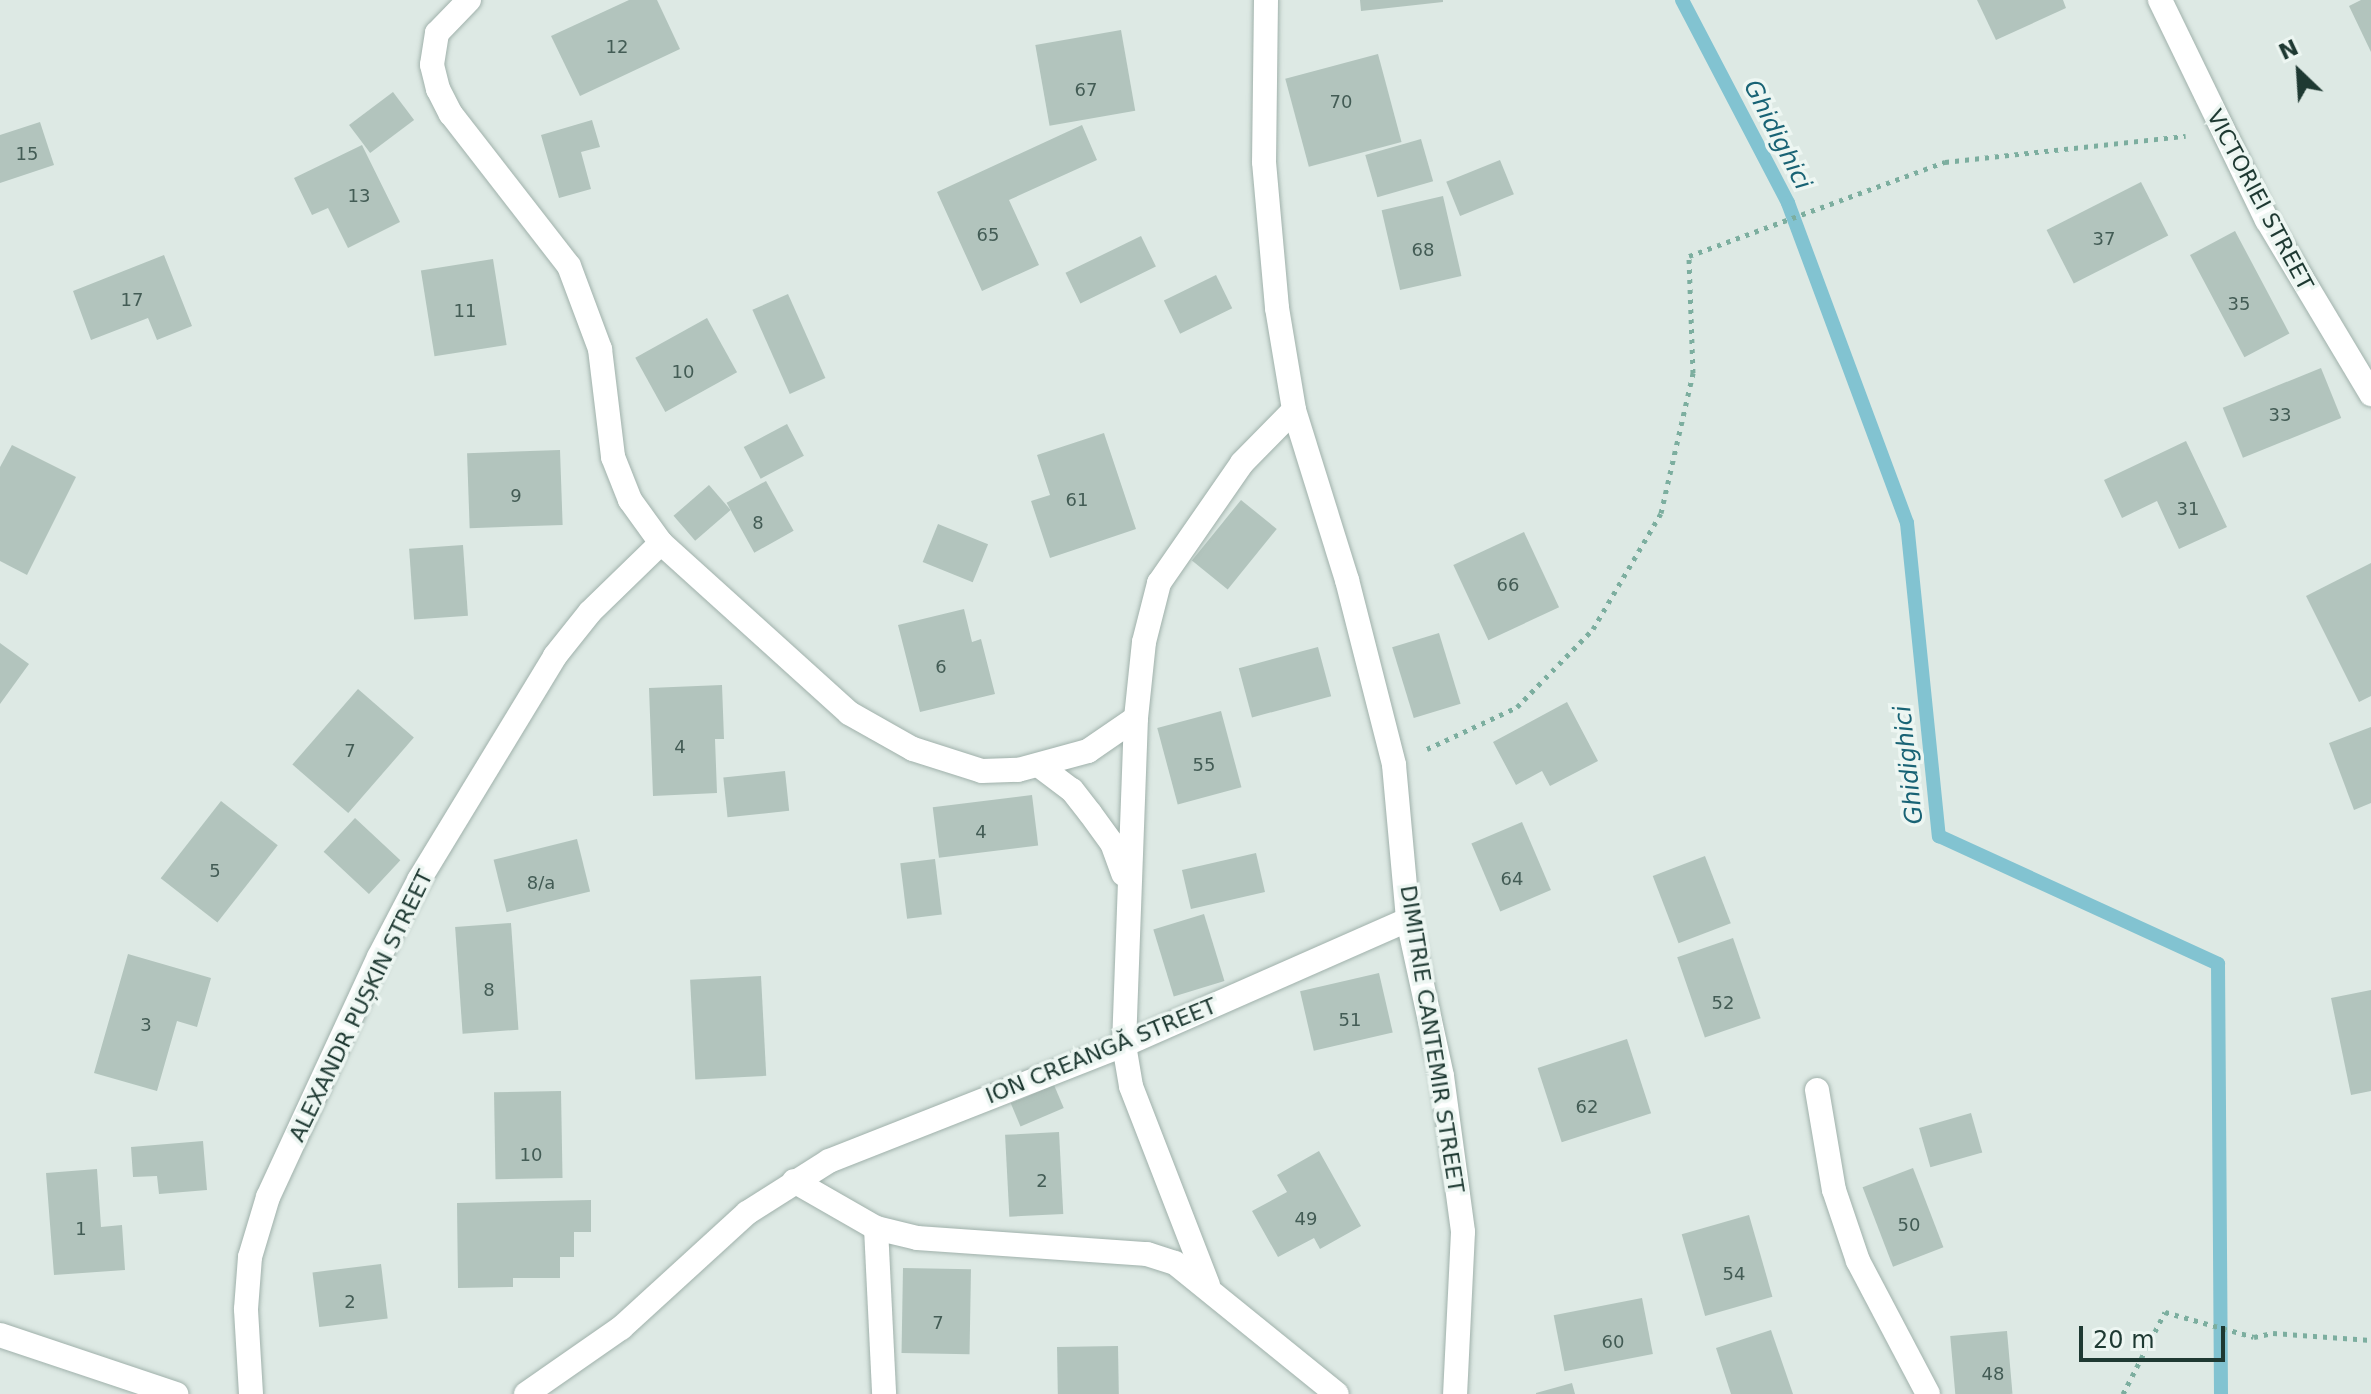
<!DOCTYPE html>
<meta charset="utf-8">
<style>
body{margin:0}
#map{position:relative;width:2371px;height:1394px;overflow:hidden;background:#dde9e4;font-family:"DejaVu Sans",sans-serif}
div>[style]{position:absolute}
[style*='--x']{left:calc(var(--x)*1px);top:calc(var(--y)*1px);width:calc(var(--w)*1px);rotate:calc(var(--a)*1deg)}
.stream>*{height:14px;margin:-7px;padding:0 7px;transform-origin:7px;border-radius:7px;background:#82c3d1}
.building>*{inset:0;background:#b2c4bd;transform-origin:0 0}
.path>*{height:5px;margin-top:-2.5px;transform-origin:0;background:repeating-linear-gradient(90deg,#7cae9f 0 4px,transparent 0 10px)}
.roads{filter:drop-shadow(0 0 2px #a0b1ab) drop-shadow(0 0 2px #a0b1ab)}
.minor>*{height:24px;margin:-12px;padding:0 12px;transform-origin:12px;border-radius:12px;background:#fff}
.tertiary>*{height:24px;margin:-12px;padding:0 12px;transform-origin:12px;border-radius:12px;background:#fff}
span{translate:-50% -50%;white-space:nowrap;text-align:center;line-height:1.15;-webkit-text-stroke:7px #edf6f2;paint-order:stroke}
.number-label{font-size:18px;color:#435c55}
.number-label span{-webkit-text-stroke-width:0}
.street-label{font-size:22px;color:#1e3932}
.water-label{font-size:24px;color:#186375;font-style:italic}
.north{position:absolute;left:2259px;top:32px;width:80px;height:80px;-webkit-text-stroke:6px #edf6f2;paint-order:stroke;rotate:335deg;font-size:22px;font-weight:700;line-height:32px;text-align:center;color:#1e3932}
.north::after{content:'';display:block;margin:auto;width:28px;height:36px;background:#1e3932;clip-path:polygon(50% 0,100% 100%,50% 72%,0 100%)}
.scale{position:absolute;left:2079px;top:1326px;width:146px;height:36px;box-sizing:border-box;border:4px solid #1e3932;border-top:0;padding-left:10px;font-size:24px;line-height:28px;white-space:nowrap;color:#1e3932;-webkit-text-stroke:6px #edf6f2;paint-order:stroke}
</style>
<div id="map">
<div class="stream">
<div style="--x:1682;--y:0;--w:229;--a:62.4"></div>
<div style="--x:1788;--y:203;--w:341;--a:69.6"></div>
<div style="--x:1907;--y:523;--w:315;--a:84.2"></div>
<div style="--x:1939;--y:836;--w:307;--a:24.6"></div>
<div style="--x:2218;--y:964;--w:430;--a:89.6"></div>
</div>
<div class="building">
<div style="clip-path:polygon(629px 0,657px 0,680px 49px,580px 96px,551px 36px)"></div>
<div style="clip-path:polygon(1360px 0,1443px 0,1443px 2px,1361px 11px)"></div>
<div style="clip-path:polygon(1977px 0,2063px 0,2066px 8px,1996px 40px)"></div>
<div style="clip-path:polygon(2361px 0,2371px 0,2371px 52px,2349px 6px)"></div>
<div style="left:1121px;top:30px;width:82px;height:87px;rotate:80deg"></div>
<div style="left:1378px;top:54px;width:91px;height:96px;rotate:75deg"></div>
<div style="left:393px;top:92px;width:35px;height:55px;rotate:53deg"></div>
<div style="clip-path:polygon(592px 120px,600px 147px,581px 152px,591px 189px,559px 198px,541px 135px)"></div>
<div style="clip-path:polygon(40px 122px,54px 165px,0 183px,0 135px)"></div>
<div style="clip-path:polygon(1082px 125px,1097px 160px,1009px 200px,1039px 265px,982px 291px,937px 192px)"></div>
<div style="left:1421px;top:139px;width:44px;height:58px;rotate:74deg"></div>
<div style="clip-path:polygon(362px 145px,400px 222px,348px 248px,328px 208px,312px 215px,294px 178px)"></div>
<div style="left:1500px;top:160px;width:37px;height:58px;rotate:68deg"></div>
<div style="left:2141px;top:182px;width:60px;height:106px;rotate:63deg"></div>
<div style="left:1443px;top:196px;width:82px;height:63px;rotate:77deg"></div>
<div style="left:2235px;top:231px;width:116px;height:51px;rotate:62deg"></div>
<div style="left:1141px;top:236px;width:34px;height:84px;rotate:64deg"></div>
<div style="clip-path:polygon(164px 255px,192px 326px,157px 340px,148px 318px,91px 340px,73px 291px)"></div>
<div style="left:493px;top:259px;width:87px;height:73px;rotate:81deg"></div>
<div style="left:1216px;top:275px;width:37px;height:58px;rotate:64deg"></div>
<div style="left:788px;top:294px;width:92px;height:39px;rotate:66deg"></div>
<div style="left:707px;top:318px;width:62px;height:82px;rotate:61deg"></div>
<div style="left:2321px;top:368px;width:54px;height:106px;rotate:68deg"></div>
<div style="left:787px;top:424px;width:36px;height:49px;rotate:62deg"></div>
<div style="clip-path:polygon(1104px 433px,1136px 529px,1050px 558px,1031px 501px,1050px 495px,1037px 455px)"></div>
<div style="clip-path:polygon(2186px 441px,2227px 527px,2179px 549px,2157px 501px,2122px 518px,2104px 480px)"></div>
<div style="clip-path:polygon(12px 445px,76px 477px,27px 575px,0 561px,0 467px)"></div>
<div style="left:560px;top:450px;width:75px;height:93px;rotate:88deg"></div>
<div style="left:766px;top:481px;width:57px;height:45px;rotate:61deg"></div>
<div style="left:709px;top:485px;width:33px;height:47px;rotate:49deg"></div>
<div style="left:1241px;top:500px;width:46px;height:78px;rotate:39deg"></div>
<div style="left:938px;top:524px;width:54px;height:41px;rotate:22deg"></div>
<div style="left:1524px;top:532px;width:83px;height:78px;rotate:65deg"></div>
<div style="left:463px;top:545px;width:71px;height:54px;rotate:86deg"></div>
<div style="clip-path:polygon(2371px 563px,2371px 696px,2359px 702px,2306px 596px)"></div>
<div style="clip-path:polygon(964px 609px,972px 642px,981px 639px,995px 694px,920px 712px,898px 625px)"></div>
<div style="left:1439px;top:633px;width:74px;height:49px;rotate:73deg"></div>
<div style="clip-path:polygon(0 643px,29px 664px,0 704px)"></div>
<div style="left:1318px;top:647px;width:51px;height:82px;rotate:75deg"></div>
<div style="clip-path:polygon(722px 685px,724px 739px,715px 739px,717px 793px,653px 796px,649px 688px)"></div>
<div style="left:358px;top:689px;width:74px;height:100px;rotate:41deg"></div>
<div style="clip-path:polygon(1567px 702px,1598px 761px,1550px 786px,1542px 771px,1516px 785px,1493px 742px)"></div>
<div style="left:1221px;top:711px;width:79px;height:66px;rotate:75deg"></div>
<div style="clip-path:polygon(2371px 727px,2371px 803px,2354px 810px,2329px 743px)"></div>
<div style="left:785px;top:771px;width:40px;height:62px;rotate:84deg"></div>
<div style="left:1032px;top:795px;width:51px;height:100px;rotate:83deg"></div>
<div style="left:221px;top:801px;width:72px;height:98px;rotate:38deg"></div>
<div style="left:355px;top:818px;width:62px;height:46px;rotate:43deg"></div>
<div style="left:1522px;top:822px;width:74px;height:55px;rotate:67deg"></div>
<div style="left:577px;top:839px;width:54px;height:86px;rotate:76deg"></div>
<div style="left:1256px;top:853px;width:40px;height:76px;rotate:77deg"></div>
<div style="left:1705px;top:856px;width:72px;height:56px;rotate:69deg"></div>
<div style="left:935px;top:859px;width:56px;height:35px;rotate:83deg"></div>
<div style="left:1204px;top:914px;width:70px;height:53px;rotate:73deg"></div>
<div style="left:511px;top:923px;width:107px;height:56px;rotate:86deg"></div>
<div style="left:1733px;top:938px;width:85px;height:59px;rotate:71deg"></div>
<div style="clip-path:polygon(128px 954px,211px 978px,197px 1027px,177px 1021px,157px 1091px,94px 1073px)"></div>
<div style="left:1379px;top:973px;width:61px;height:81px;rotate:77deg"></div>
<div style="left:761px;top:976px;width:100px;height:71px;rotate:87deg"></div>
<div style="clip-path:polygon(2371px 990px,2371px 1091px,2351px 1095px,2331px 998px)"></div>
<div style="left:1627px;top:1039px;width:78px;height:94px;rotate:72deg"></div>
<div style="left:1054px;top:1085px;width:25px;height:47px;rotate:67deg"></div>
<div style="left:561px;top:1091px;width:87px;height:67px;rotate:89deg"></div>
<div style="left:1971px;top:1113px;width:41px;height:54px;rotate:74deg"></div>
<div style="left:1059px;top:1132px;width:82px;height:54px;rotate:87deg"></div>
<div style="clip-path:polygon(203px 1141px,207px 1190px,159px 1194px,157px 1176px,133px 1177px,131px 1147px)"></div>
<div style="clip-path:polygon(1319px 1151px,1361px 1226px,1320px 1249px,1314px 1238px,1278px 1257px,1252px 1211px,1287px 1192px,1277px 1175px)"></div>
<div style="left:1913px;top:1168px;width:85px;height:54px;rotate:69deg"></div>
<div style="clip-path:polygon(97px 1169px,101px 1227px,122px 1225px,125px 1270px,54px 1275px,46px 1173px)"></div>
<div style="clip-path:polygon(591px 1200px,591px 1232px,574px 1232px,574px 1257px,560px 1257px,560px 1278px,513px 1278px,513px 1287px,458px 1288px,457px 1203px)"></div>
<div style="left:1749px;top:1215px;width:85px;height:70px;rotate:74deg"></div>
<div style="left:381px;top:1264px;width:55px;height:69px;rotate:83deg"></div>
<div style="left:903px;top:1268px;width:68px;height:85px;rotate:1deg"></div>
<div style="left:1642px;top:1298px;width:57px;height:90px;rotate:79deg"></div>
<div style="clip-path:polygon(1771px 1330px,1793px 1394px,1731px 1394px,1716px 1348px)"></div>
<div style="left:2007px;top:1331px;width:63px;height:57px;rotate:85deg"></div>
<div style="left:1118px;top:1346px;width:48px;height:61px;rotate:89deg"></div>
<div style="clip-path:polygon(1572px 1383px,1575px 1394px,1536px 1394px,1536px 1393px)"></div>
</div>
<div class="path">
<div style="--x:1427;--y:749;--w:99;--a:-25"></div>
<div style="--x:1517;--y:707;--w:109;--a:-45.7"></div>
<div style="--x:1593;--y:629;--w:134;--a:-59.6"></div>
<div style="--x:1661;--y:513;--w:144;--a:-77.1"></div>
<div style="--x:1693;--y:373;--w:117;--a:-92"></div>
<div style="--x:1689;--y:256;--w:273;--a:-20.2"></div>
<div style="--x:1945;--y:162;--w:242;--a:-6.2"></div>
<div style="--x:2123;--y:1394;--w:92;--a:-62.9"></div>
<div style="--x:2165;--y:1312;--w:92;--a:15.7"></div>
<div style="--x:2254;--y:1337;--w:19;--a:-12"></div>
<div style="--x:2273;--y:1333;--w:98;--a:4.1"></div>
</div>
<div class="roads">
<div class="minor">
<div style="--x:469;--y:0;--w:46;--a:134.1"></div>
<div style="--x:437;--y:33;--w:32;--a:99"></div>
<div style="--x:432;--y:65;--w:25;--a:76"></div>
<div style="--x:438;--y:89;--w:28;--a:63"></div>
<div style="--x:451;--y:114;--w:192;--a:52.2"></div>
<div style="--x:569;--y:266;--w:89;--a:69.5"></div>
<div style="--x:600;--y:349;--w:109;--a:83.1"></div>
<div style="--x:613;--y:457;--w:46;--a:68.4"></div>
<div style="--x:630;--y:500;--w:53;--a:54.2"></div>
<div style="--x:661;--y:543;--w:253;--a:42.1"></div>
<div style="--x:849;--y:713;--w:73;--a:29.4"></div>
<div style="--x:913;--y:749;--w:72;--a:17.7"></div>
<div style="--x:982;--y:771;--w:36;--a:-2"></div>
<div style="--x:1018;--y:770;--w:73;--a:-15.2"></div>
<div style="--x:1088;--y:751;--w:58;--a:-34.5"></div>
<div style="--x:1266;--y:0;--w:162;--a:90.7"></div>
<div style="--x:1264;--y:162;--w:147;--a:84.9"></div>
<div style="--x:1277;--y:308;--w:103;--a:80.5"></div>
<div style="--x:1294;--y:410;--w:178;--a:72.7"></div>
<div style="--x:1347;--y:580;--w:191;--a:75.7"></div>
<div style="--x:1394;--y:765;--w:156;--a:84.8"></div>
<div style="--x:1408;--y:920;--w:160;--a:77.7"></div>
<div style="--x:1442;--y:1076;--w:157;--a:82.3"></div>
<div style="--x:1463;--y:1232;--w:162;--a:92.8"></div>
<div style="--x:1041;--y:767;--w:39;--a:37"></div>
<div style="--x:1072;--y:790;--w:29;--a:52"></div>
<div style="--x:1090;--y:813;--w:37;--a:54"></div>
<div style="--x:1112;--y:843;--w:33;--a:70"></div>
<div style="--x:1817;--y:1090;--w:101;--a:80.4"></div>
<div style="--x:1834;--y:1190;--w:75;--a:71.3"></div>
<div style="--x:1858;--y:1261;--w:150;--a:62.2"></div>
<div style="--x:794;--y:1181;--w:95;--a:29.8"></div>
<div style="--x:876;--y:1228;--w:42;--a:13.7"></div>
<div style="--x:917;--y:1238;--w:231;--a:4"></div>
<div style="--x:1147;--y:1254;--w:29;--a:18"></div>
<div style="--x:1175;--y:1263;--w:208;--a:39"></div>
<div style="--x:876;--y:1228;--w:166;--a:87.2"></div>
<div style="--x:1208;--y:1285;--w:213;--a:-111.2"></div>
<div style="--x:1131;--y:1086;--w:42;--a:-99.7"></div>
<div style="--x:1124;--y:1045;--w:327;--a:-87.9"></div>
<div style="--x:1136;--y:718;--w:76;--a:-84"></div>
<div style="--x:1144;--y:642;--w:61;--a:-75.7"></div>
<div style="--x:1159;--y:583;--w:146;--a:-55.3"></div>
<div style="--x:1242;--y:463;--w:74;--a:-45.5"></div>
<div style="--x:0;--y:1335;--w:186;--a:18.5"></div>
<div style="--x:251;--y:1394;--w:85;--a:-93.4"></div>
<div style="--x:246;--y:1309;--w:52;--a:-85.6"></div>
<div style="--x:250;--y:1257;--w:63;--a:-73.3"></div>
<div style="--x:268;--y:1197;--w:264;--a:-65.2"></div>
<div style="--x:379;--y:957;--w:87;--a:-62.5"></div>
<div style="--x:419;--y:880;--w:262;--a:-58.7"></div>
<div style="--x:555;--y:656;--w:56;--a:-51.5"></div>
<div style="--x:590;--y:612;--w:99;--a:-44.2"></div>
<div style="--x:526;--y:1394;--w:116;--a:-34.8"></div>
<div style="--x:621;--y:1328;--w:171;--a:-42.4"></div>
<div style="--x:747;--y:1213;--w:97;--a:-32.4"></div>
<div style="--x:829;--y:1161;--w:317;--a:-21.5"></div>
<div style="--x:1124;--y:1045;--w:310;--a:-23.8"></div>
</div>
<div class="tertiary">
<div style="--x:2160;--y:0;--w:245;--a:64.1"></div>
<div style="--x:2267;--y:220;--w:203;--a:59.1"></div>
</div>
</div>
<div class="number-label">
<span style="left:617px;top:47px">12</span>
<span style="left:1086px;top:90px">67</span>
<span style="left:1341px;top:102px">70</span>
<span style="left:27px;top:154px">15</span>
<span style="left:359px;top:196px">13</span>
<span style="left:988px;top:235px">65</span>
<span style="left:2104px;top:239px">37</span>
<span style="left:1423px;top:250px">68</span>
<span style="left:132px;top:300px">17</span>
<span style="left:2239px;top:304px">35</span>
<span style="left:465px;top:311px">11</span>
<span style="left:683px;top:372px">10</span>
<span style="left:2280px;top:415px">33</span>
<span style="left:516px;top:496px">9</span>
<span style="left:1077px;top:500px">61</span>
<span style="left:2188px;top:509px">31</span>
<span style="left:758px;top:523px">8</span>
<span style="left:1508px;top:585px">66</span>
<span style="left:941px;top:667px">6</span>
<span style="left:680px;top:747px">4</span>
<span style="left:350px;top:751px">7</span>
<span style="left:1204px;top:765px">55</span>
<span style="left:981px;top:832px">4</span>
<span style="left:215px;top:871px">5</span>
<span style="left:1512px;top:879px">64</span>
<span style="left:541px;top:883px">8/a</span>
<span style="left:489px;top:990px">8</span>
<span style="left:1723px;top:1003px">52</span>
<span style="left:1350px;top:1020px">51</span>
<span style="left:146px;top:1025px">3</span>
<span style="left:1587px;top:1107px">62</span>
<span style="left:531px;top:1155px">10</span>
<span style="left:1042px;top:1181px">2</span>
<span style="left:1306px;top:1219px">49</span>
<span style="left:1909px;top:1225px">50</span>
<span style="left:81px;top:1229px">1</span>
<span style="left:1734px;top:1274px">54</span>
<span style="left:350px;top:1302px">2</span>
<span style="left:938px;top:1323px">7</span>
<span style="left:1613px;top:1342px">60</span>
<span style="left:1993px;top:1374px">48</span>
</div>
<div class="street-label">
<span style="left:2260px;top:200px;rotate:62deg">VICTORIEI STREET</span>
<span style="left:361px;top:1006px;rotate:-64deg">ALEXANDR PUȘKIN STREET</span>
<span style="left:1432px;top:1039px;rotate:81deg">DIMITRIE CANTEMIR STREET</span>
<span style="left:1101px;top:1051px;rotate:-22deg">ION CREANGĂ STREET</span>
</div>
<div class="water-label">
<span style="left:1777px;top:135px;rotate:63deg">Ghidighici</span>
<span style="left:1909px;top:765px;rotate:-96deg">Ghidighici</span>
</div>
<div class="north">N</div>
<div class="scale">20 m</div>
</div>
